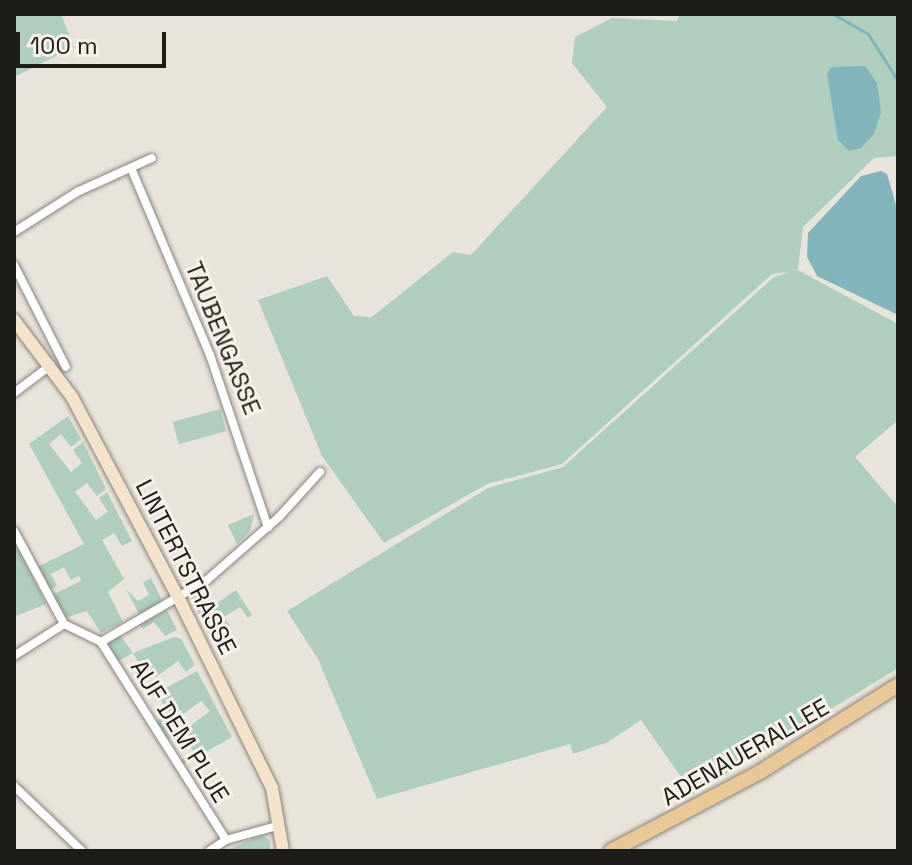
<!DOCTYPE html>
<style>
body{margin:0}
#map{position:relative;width:912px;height:865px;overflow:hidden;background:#e9e4db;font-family:"Space Grotesk",sans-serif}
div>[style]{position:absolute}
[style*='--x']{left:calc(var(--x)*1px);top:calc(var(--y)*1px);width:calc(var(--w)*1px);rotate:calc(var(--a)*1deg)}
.green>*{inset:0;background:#afcebe;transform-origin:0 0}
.water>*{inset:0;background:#82b5bb}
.stream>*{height:3px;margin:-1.5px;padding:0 1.5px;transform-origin:1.5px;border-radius:1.5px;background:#82b5bb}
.roads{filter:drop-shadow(0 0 2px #8a857d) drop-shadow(0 0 2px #8a857d)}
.street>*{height:8px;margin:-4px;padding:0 4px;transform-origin:4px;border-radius:4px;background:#fff}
.secondary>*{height:12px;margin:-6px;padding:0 6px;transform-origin:6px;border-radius:6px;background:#f4e3cb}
.primary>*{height:14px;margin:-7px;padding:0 7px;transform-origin:7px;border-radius:7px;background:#e9c797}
span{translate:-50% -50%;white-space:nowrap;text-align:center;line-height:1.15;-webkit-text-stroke:6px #f6f1e8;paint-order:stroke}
.street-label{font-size:24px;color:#1e1c19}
.frame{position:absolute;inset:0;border:16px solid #1e1c19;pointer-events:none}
.scale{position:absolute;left:16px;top:32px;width:150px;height:36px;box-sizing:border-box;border:4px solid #1e1c19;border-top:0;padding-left:10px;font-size:24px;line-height:28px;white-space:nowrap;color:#1e1c19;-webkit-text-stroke:6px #f6f1e8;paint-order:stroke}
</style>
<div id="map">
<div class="green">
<div style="clip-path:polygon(14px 14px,61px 14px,74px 47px,14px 77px)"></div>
<div style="clip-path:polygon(680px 14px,898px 14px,898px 156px,874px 158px,803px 227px,798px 270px,898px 324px,898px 420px,855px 457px,898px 507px,898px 668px,693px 794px,641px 720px,608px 742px,573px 754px,570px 744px,377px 799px,318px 659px,287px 611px,488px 488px,563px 467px,774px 277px,789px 272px,772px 274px,562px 464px,487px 484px,384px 543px,322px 456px,258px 300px,327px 276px,354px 316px,372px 317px,453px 252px,471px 255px,607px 107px,572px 63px,575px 37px,612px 18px,677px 21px)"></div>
<div style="left:220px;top:409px;width:23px;height:49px;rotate:75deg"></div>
<div style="clip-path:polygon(68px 416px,81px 439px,71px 447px,61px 434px,49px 444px,71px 472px,82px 463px,73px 450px,83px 442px,106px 489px,97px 496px,87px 483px,75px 492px,96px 520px,108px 512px,99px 498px,107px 492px,132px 541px,122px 546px,114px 533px,102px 540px,124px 579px,108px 592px,123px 622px,101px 633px,87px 611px,65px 618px,52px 595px,81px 581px,79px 576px,71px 580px,64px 567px,51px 574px,57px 586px,50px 590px,37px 567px,84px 544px,29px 444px)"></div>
<div style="clip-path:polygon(254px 514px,250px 531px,237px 544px,228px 525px)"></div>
<div style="clip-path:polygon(14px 539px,46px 604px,14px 617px)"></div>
<div style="clip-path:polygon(151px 578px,163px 602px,139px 614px,126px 589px,138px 601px,149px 595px,143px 582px)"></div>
<div style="clip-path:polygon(204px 590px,214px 605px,236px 590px,252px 615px,248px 618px,240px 607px,224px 617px,230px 626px,212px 639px,191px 598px)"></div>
<div style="clip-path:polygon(167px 610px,177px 630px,165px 636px,154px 622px,143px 629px,139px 624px)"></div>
<div style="clip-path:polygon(120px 635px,133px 653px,117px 662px,107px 642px)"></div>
<div style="clip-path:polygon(174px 637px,181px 639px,195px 665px,186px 672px,178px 661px,156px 677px,141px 667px,133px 653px)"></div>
<div style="clip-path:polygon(197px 671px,232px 737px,183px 765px,180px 761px,193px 751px,181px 733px,210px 711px,201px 701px,174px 721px,180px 732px,165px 742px,153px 724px,168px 712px,157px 693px)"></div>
<div style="clip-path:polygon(262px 835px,270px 840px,270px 851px,225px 851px)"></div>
</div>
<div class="water">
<div style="clip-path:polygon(865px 66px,877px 83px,881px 112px,874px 134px,861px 148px,849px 151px,838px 140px,827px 74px,831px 67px)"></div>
<div style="clip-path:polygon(881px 171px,887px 174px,898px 212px,898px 315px,817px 276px,807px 257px,808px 233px,861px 176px)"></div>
</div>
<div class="stream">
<div style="--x:833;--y:14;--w:40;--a:29.7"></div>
<div style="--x:868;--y:34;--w:56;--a:57.4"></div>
</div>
<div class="roads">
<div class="street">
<div style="--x:131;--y:168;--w:203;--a:67.1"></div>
<div style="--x:210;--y:355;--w:182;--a:71.4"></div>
<div style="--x:14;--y:232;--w:75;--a:-32.4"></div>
<div style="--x:77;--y:192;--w:82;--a:-24.4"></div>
<div style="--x:14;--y:265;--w:114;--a:63"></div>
<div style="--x:14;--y:393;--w:46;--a:-37.1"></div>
<div style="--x:14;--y:531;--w:106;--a:61.7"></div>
<div style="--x:64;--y:624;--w:41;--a:25.9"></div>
<div style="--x:101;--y:642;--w:123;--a:-30.3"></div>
<div style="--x:207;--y:580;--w:96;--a:-41.2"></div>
<div style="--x:279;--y:517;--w:61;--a:-47.7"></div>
<div style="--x:101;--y:642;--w:234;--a:57.7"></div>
<div style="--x:14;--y:656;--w:59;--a:-32.6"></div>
<div style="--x:14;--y:786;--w:94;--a:43.7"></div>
<div style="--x:209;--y:851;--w:20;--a:-33"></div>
<div style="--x:226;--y:840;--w:56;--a:-15.5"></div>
</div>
<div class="secondary">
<div style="--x:14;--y:320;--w:96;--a:53"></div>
<div style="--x:72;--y:397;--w:229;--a:62.1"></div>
<div style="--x:179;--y:599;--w:211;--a:63.8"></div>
<div style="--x:272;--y:788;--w:64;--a:80.1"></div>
</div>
<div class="primary">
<div style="--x:611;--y:851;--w:169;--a:-27.9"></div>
<div style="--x:760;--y:772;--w:163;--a:-32.2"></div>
</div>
</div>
<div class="street-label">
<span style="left:223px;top:338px;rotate:68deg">TAUBENGASSE</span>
<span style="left:186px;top:567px;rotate:63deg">LINTERTSTRASSE</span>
<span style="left:180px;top:731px;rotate:58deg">AUF DEM PLUE</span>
<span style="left:745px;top:752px;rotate:-30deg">ADENAUERALLEE</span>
</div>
<div class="frame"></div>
<div class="scale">100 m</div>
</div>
